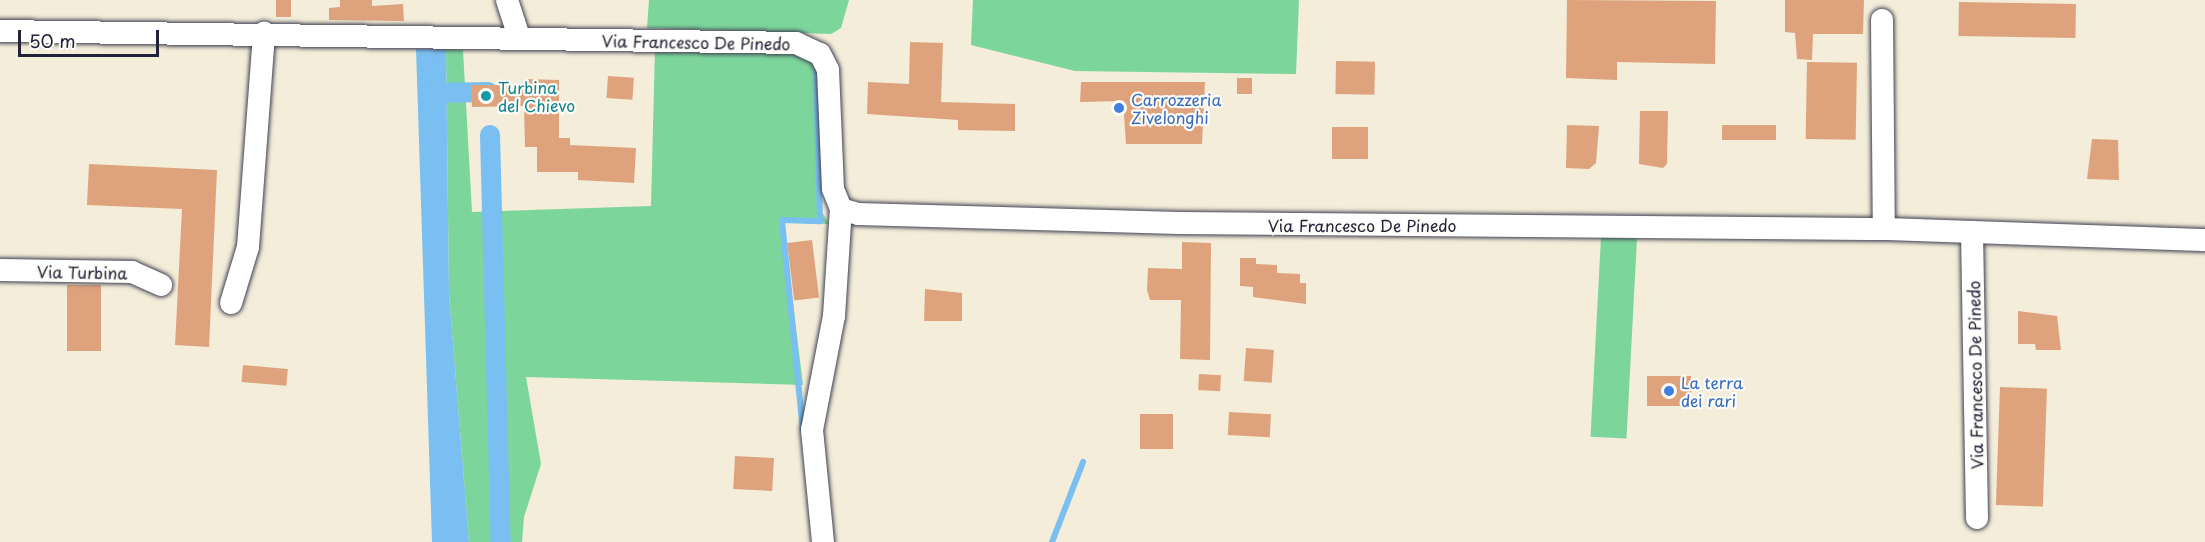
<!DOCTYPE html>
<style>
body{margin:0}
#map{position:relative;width:2205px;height:542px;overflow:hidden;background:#f3edd9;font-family:"Playpen Sans",sans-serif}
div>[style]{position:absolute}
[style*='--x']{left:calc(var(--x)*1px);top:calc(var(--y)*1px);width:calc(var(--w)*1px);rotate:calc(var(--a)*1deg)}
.green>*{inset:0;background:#7cd69c;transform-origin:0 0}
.water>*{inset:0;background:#7abff1}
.stream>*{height:6px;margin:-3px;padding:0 3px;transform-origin:3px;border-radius:3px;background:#7abff1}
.canal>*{height:20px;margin:-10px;padding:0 10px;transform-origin:10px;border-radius:10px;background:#7abff1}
.building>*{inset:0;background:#dea37d;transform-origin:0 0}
.roads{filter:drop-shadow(0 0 2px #414053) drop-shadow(0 0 2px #414053)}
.minor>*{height:22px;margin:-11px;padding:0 11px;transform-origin:11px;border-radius:11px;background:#fff}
.dots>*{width:16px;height:16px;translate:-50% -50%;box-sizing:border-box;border:3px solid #fdfcf7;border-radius:50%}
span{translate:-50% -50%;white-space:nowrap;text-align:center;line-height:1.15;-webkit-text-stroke:4.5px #fdfcf7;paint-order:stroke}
.street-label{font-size:16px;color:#22223b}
.culture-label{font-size:16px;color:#0d838f}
.left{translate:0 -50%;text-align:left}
.shop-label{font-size:16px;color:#366cbe}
.scale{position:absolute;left:18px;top:30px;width:141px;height:27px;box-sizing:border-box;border:3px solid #22223b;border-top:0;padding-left:8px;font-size:18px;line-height:21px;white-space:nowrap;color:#22223b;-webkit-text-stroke:4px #fdfcf7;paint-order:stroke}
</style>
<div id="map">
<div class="green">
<div style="clip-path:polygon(649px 0,849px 0,841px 28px,831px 34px,647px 28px)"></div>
<div style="clip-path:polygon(973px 0,1299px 0,1296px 74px,1075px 71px,971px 45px)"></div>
<div style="clip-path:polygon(655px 48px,797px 52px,813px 61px,817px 71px,822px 212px,829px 224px,783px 221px,803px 385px,526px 377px,541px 464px,524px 517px,522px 542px,469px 542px,449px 294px,446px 49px,463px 50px,472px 212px,651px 206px)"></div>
<div style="left:1601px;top:237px;width:36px;height:200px;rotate:3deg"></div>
</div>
<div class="water">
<div style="clip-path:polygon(416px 49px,446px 49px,449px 294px,469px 542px,432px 542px)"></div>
</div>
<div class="stream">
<div style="--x:803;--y:431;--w:212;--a:-95.7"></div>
<div style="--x:782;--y:220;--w:38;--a:2"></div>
<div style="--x:820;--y:221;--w:150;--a:-91.5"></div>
<div style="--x:1052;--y:542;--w:86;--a:-68.8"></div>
</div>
<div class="canal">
<div style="--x:432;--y:103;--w:10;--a:-90"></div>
<div style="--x:432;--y:93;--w:56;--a:-1"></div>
<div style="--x:490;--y:135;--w:407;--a:88.5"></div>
</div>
<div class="building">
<div style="left:276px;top:0;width:15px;height:17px"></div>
<div style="clip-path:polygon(340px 0,372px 0,372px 6px,403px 4px,404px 21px,329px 20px,329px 8px,340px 7px)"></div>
<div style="clip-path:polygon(1567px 0,1716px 1px,1715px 64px,1617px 62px,1617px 80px,1566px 78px)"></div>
<div style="clip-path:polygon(1785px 0,1864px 0,1863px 34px,1813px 34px,1812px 60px,1797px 59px,1795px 33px,1785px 32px)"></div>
<div style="left:1959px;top:2px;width:117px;height:34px;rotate:1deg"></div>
<div style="clip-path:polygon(910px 42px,943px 43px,941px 102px,1015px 104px,1015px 131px,958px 130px,958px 120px,867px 114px,868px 82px,909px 84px)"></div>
<div style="left:1336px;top:61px;width:39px;height:33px;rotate:1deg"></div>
<div style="left:1807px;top:62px;width:50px;height:77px;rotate:1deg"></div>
<div style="left:608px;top:76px;width:26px;height:22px;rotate:4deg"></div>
<div style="left:1237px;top:78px;width:15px;height:16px"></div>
<div style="clip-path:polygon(524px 79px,559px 80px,559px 138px,570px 138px,570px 145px,636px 148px,634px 183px,578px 180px,578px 172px,537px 172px,537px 147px,525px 147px,524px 106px,472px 107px,471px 85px,524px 85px)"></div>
<div style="clip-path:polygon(1081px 82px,1205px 82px,1202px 144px,1126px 144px,1123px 101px,1080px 102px)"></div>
<div style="clip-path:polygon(1640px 111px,1668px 111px,1667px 164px,1663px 168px,1639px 164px)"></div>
<div style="clip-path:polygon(1567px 125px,1599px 126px,1596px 163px,1589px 169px,1566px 168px)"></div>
<div style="left:1722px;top:125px;width:54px;height:15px"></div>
<div style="left:1332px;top:127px;width:36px;height:32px"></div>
<div style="clip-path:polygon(2092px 139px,2118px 140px,2119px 180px,2087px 179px)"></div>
<div style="clip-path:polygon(89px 164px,217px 170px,209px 347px,175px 345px,182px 209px,87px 205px)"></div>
<div style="left:812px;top:240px;width:58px;height:25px;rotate:83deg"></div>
<div style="clip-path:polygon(1182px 242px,1211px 243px,1210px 360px,1180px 359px,1181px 300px,1150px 300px,1147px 290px,1148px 268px,1182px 269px)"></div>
<div style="clip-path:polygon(1240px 258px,1256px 258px,1256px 264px,1277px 265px,1277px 273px,1300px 274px,1300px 283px,1306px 283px,1306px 304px,1253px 297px,1253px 287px,1240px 286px)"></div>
<div style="left:67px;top:285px;width:34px;height:66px"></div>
<div style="clip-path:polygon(925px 289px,962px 293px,962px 321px,924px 321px)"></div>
<div style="clip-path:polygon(2018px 311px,2057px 316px,2061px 350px,2036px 350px,2035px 344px,2018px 344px)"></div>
<div style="left:1246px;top:348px;width:28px;height:33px;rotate:4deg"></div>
<div style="left:243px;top:365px;width:45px;height:17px;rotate:5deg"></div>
<div style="left:1199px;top:374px;width:22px;height:16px;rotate:3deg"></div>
<div style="left:1647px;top:376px;width:44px;height:30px"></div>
<div style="left:2000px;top:387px;width:47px;height:118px;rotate:2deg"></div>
<div style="left:1229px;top:412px;width:42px;height:23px;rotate:3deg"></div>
<div style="left:1140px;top:414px;width:33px;height:35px"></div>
<div style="left:735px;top:456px;width:39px;height:33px;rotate:3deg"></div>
</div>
<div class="roads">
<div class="minor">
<div style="--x:507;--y:0;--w:40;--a:72"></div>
<div style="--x:1882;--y:20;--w:209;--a:89.5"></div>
<div style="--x:0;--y:31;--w:796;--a:0.86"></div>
<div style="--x:796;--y:43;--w:26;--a:25"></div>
<div style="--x:820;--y:54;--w:18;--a:63"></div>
<div style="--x:828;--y:70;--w:119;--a:87.6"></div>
<div style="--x:833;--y:189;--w:22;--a:68"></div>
<div style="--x:841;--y:209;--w:18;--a:16"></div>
<div style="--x:858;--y:214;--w:321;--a:1.6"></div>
<div style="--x:1179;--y:223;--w:705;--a:0.49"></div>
<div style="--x:1884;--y:229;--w:321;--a:2"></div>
<div style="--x:1972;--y:232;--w:286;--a:89"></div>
<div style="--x:0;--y:270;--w:132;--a:0.9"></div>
<div style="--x:132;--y:272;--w:32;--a:24"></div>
<div style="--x:231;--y:303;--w:59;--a:-73.1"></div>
<div style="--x:248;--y:247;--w:215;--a:-85.7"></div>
<div style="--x:823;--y:542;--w:113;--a:-95.6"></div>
<div style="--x:812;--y:430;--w:116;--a:-79.1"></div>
<div style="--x:834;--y:316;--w:107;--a:-86.3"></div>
</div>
</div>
<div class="dots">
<div style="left:486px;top:96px;background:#0f9aa8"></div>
<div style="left:1119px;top:108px;background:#3f7fe0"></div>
<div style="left:1669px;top:391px;background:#3f7fe0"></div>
</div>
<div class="street-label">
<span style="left:696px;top:42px;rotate:1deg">Via Francesco De Pinedo</span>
<span style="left:1362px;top:225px">Via Francesco De Pinedo</span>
<span style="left:82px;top:272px;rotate:1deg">Via Turbina</span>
<span style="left:1975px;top:375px;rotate:-91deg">Via Francesco De Pinedo</span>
</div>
<div class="culture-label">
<span class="left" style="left:498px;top:96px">Turbina<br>del Chievo</span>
</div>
<div class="shop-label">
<span class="left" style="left:1131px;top:108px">Carrozzeria<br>Zivelonghi</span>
<span class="left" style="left:1681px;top:391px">La terra<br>dei rari</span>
</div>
<div class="scale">50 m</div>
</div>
